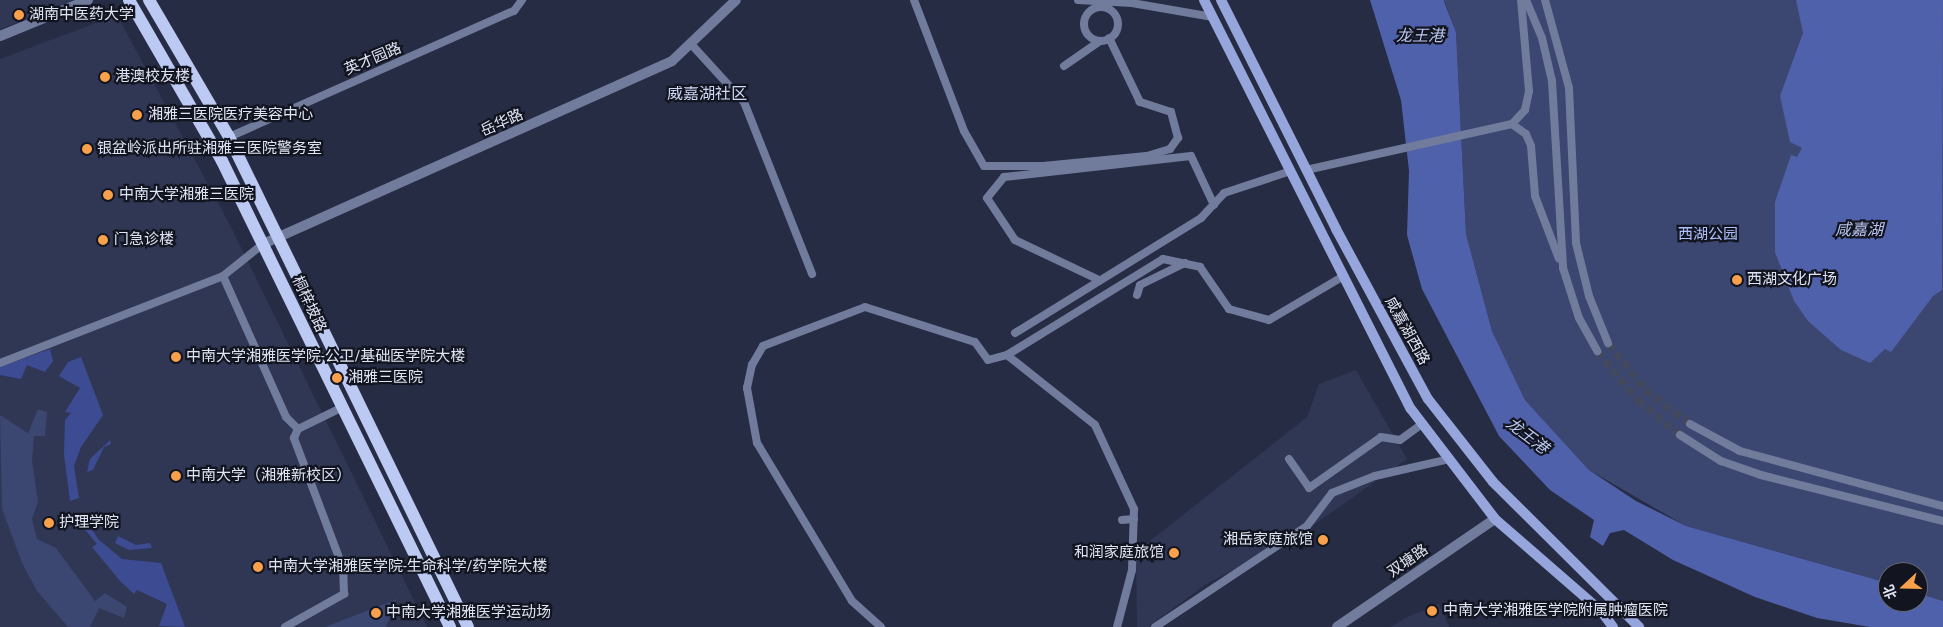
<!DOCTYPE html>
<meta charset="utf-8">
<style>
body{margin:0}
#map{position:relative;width:1943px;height:627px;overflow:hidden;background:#262c44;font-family:"Roboto Condensed","Noto Sans SC",sans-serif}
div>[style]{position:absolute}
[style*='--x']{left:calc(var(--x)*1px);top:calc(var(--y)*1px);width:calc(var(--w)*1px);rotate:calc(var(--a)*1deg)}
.built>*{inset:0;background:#2f3754}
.green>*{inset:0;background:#3b4671}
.forest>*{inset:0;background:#3d4b93}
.water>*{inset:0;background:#5061ab}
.minor-tunnel>*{height:8px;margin-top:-4px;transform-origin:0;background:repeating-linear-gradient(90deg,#42485e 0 8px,transparent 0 12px)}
.minor>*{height:8px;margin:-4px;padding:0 4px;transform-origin:4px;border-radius:4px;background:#717b9c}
.minor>.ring{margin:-4px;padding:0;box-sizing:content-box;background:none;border:8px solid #717b9c;border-radius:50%}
.tertiary>*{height:10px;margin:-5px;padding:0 5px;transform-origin:5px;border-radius:5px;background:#717b9c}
.secondary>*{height:10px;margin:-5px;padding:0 5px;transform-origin:5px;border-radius:5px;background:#96a6dc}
.primary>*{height:12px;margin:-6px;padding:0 6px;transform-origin:6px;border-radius:6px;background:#bcc9f3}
.dots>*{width:14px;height:14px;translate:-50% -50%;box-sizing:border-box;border:2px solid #121520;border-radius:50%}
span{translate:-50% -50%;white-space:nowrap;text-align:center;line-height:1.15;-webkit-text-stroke:4.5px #121520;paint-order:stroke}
.poi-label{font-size:15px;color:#dfe4f4}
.left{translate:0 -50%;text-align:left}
.right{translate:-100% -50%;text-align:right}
.street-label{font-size:15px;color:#dfe4f4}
.park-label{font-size:15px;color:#afc1fe}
.water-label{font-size:16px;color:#bac6ef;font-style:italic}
.neighbourhood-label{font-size:16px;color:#cfd8f7}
.north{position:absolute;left:1878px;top:562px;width:50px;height:50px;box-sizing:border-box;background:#121520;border:1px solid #646875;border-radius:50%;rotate:249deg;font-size:14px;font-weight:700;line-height:20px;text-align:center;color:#dfe4f4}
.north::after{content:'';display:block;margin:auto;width:18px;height:22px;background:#f8a04b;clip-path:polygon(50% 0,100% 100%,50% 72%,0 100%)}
</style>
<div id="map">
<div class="built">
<div style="clip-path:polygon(0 0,78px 0,0 29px)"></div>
<div style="clip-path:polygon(117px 15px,230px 225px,427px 627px,0 627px,0 59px)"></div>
<div style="clip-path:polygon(1356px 370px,1407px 459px,1295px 538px,1206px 584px,1148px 627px,1137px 627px,1136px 552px,1307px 417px,1319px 384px)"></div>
<div style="clip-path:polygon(1439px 604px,1449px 627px,1391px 627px,1405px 618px)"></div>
</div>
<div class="green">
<div style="clip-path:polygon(1444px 0,1943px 0,1943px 601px,1918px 593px,1918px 572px,1888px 572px,1888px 583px,1686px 526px,1589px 470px,1525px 400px,1492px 331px,1466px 234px,1456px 32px)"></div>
<div style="clip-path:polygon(38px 409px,47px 412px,45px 436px,34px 436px,32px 460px,38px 502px,32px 519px,37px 539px,56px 548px,95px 601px,105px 593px,127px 607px,124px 618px,99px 608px,90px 627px,68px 627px,37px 591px,22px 563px,2px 509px,0 415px,28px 433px)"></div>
<div style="clip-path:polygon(397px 599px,386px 627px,325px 627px)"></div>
</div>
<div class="forest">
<div style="clip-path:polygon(50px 349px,53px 361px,45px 372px,27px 365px,21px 379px,0 375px,0 367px)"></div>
<div style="clip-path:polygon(81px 357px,103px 415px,81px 447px,74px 466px,79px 498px,70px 501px,64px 455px,65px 420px,71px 413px,65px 412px,80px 388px,59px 376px,68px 362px)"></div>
<div style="clip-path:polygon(110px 440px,111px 444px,104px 447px,93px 470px,87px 472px,90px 459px)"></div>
<div style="clip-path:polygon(89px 524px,98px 539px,122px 559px,161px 563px,185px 627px,159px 626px,167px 604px,137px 590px,134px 594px,120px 581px,92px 547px,97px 544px,82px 526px)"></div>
<div style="clip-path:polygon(118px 536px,136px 545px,150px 543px,152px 548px,129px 550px,115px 543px)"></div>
</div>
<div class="water">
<div style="clip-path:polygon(1370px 0,1444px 0,1445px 4px,1456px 32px,1466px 234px,1492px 331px,1525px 400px,1589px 470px,1636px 501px,1686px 526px,1888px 583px,1888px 602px,1918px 602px,1918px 593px,1943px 601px,1943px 627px,1870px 627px,1817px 618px,1755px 597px,1673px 560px,1624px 530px,1610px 533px,1603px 546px,1590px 537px,1594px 520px,1550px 490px,1499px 436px,1422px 289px,1407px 235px,1409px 171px,1401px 100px)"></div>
<div style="clip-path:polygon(1796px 0,1943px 0,1942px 290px,1933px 296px,1891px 352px,1885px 349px,1870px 363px,1841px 350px,1808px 321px,1794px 301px,1775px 252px,1775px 202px,1791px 155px,1797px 157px,1802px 148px,1790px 142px,1780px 96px,1803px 33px)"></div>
</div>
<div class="minor-tunnel">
<div style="--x:1608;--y:343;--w:60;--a:51.8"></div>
<div style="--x:1645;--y:390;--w:56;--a:37.1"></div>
<div style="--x:1597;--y:351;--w:63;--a:50.8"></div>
<div style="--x:1637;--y:400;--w:55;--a:39.1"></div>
</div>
<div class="minor">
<div style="--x:914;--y:0;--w:140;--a:69.1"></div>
<div style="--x:964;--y:131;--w:40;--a:60.3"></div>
<div style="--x:984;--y:166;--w:59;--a:0"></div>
<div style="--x:1043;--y:166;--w:104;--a:-5.5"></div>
<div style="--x:1147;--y:156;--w:24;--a:-17"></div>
<div style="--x:1170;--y:149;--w:14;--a:-54"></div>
<div style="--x:1178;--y:138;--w:27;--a:-105"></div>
<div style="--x:1171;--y:112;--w:33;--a:-162"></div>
<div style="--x:1140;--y:102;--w:71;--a:-115.8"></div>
<div style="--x:1078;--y:0;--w:54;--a:3.2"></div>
<div style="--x:1132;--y:3;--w:82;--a:9.8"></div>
<div style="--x:1526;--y:0;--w:41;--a:67.2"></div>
<div style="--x:1542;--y:38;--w:44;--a:76.9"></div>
<div style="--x:1552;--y:81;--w:187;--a:86.6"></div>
<div style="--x:1563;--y:268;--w:52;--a:72.3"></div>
<div style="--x:1579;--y:318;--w:38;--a:61"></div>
<div style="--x:1545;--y:0;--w:91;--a:74.7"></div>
<div style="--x:1569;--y:88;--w:155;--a:87.4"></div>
<div style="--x:1576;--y:243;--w:55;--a:76.2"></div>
<div style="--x:1589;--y:296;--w:51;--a:68"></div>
<div class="ring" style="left:1084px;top:7px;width:26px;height:26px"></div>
<div style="--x:691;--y:44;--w:79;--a:47.6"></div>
<div style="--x:744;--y:102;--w:185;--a:68.4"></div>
<div style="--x:1064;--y:66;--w:44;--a:-34.8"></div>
<div style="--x:1512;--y:124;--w:17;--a:36"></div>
<div style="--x:1526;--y:134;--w:13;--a:67"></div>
<div style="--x:1531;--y:146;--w:50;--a:85.4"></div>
<div style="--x:1535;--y:196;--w:67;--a:69.1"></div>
<div style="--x:229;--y:137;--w:312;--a:-23.9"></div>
<div style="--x:514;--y:11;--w:14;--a:-54"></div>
<div style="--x:1306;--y:170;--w:211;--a:-12.6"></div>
<div style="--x:1512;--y:124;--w:19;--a:-47"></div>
<div style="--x:1525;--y:110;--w:19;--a:-78"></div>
<div style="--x:1529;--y:91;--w:91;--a:-95"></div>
<div style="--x:223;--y:276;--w:154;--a:65.9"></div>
<div style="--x:286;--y:417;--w:17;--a:45"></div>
<div style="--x:1097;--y:279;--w:91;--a:-154.6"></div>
<div style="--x:1015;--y:240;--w:50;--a:-123.7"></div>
<div style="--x:987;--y:198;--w:27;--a:-51"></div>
<div style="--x:1004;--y:177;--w:188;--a:-6.4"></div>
<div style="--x:1191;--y:156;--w:54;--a:64.9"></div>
<div style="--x:1137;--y:295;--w:10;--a:-73"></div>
<div style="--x:1140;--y:285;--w:50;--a:-26.1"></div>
<div style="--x:1015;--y:333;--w:219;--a:-31.7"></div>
<div style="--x:1201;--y:218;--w:34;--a:-47"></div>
<div style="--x:1224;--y:193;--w:67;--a:-18.2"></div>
<div style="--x:1007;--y:355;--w:112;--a:38.5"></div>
<div style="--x:1095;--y:425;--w:93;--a:65.1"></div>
<div style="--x:1134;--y:509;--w:61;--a:91.9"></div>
<div style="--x:1132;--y:570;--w:59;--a:104.7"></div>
<div style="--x:0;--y:363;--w:239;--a:-21.3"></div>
<div style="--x:223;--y:276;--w:51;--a:-38.7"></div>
<div style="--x:1690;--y:424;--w:57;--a:28.4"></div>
<div style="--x:1740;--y:451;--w:210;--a:15.2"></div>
<div style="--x:1680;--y:435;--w:49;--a:32.4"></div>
<div style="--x:1721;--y:461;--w:42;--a:19.3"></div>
<div style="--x:1761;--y:475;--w:188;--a:14.2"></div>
<div style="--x:1289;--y:459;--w:35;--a:55"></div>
<div style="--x:1309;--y:488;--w:88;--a:-35.3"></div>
<div style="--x:1381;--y:437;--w:19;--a:9"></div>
<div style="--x:1400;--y:440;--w:27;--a:-36"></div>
<div style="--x:1122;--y:520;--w:12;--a:-5"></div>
<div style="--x:285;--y:627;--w:68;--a:-29.2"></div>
<div style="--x:344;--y:594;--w:26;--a:-92"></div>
<div style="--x:343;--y:568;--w:139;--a:-110.7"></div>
<div style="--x:294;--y:438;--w:10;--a:-66"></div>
<div style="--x:298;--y:429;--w:48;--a:-26"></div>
<div style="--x:881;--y:627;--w:39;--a:-138"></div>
<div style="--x:852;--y:601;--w:184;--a:-121"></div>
<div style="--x:757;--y:443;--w:56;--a:-100.3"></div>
<div style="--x:747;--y:388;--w:24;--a:-78"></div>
<div style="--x:752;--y:365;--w:22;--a:-60"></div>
<div style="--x:763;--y:346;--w:109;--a:-20.9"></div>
<div style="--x:865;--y:307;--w:115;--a:17.7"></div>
<div style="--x:975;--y:342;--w:22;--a:54"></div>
<div style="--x:988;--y:360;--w:20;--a:-15"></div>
<div style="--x:1007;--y:355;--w:183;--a:-31.6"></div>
<div style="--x:1163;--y:259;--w:38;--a:12"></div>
<div style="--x:1200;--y:267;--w:51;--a:55.4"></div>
<div style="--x:1229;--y:309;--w:41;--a:15.4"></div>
<div style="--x:1269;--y:320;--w:85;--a:-30.5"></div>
<div style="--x:1155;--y:627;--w:182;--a:-33.6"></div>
<div style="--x:1307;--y:526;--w:41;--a:-52.9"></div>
<div style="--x:1332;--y:493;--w:46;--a:-21.6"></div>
<div style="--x:1375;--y:476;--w:77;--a:-12.8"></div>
</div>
<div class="tertiary">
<div style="--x:0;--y:36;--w:95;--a:-22.2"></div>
<div style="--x:263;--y:244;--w:448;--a:-24.1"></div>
<div style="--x:672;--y:61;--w:88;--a:-43.6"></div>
<div style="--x:1337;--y:627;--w:191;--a:-34.4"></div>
</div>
<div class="secondary">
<div style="--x:1204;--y:0;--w:458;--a:63.2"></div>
<div style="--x:1411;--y:409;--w:138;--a:52.6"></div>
<div style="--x:1495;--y:519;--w:140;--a:41"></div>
<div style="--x:1601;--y:611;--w:20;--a:53"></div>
<div style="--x:1221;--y:0;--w:256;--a:63.3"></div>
<div style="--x:1336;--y:229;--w:193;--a:61.6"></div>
<div style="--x:1428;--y:399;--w:105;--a:51.9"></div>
<div style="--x:1493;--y:482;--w:206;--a:44.8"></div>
</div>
<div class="primary">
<div style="--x:129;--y:0;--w:186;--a:60"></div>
<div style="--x:222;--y:161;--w:519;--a:63.93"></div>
<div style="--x:149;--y:0;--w:159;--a:59.7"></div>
<div style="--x:229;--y:137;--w:545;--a:64"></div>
</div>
<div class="dots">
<div style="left:19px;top:15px;background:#f8a04b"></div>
<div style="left:105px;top:77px;background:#f8a04b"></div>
<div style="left:137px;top:115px;background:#f8a04b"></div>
<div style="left:87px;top:149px;background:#f8a04b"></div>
<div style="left:108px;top:195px;background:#f8a04b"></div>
<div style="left:103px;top:240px;background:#f8a04b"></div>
<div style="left:1737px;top:280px;background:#f8a04b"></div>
<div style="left:176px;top:357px;background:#f8a04b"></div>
<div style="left:337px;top:378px;background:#f8a04b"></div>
<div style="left:176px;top:476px;background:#f8a04b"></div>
<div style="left:49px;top:523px;background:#f8a04b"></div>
<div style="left:1323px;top:540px;background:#f8a04b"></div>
<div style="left:1174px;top:553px;background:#f8a04b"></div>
<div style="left:258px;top:567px;background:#f8a04b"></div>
<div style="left:1432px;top:611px;background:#f8a04b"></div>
<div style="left:376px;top:613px;background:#f8a04b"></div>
</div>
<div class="poi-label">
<span class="left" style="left:29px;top:15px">湖南中医药大学</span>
<span class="left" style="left:115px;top:77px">港澳校友楼</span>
<span class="left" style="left:148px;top:115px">湘雅三医院医疗美容中心</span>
<span class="left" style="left:97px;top:149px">银盆岭派出所驻湘雅三医院警务室</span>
<span class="left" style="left:119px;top:195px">中南大学湘雅三医院</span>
<span class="left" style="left:114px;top:240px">门急诊楼</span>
<span class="left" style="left:1747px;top:280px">西湖文化广场</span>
<span class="left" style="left:186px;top:357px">中南大学湘雅医学院-公卫/基础医学院大楼</span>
<span class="left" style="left:348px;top:378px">湘雅三医院</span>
<span class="left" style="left:186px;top:476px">中南大学（湘雅新校区）</span>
<span class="left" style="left:59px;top:523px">护理学院</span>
<span class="right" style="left:1313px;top:540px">湘岳家庭旅馆</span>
<span class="right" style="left:1164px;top:553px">和润家庭旅馆</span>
<span class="left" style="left:268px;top:567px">中南大学湘雅医学院-生命科学/药学院大楼</span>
<span class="left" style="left:1443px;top:611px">中南大学湘雅医学院附属肿瘤医院</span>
<span class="left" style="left:386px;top:613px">中南大学湘雅医学运动场</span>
</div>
<div class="street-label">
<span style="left:373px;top:59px;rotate:-23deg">英才园路</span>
<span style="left:502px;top:123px;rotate:-24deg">岳华路</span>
<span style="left:309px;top:304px;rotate:65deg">桐梓坡路</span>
<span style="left:1407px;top:331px;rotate:61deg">咸嘉湖西路</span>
<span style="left:1408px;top:561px;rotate:-35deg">双塘路</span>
</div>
<div class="park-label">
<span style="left:1708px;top:235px">西湖公园</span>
</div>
<div class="water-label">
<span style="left:1420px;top:36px">龙王港</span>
<span style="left:1859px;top:230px">咸嘉湖</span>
<span style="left:1527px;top:436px;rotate:37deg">龙王港</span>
</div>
<div class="neighbourhood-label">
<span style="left:707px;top:94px">威嘉湖社区</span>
</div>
<div class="north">北</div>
</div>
